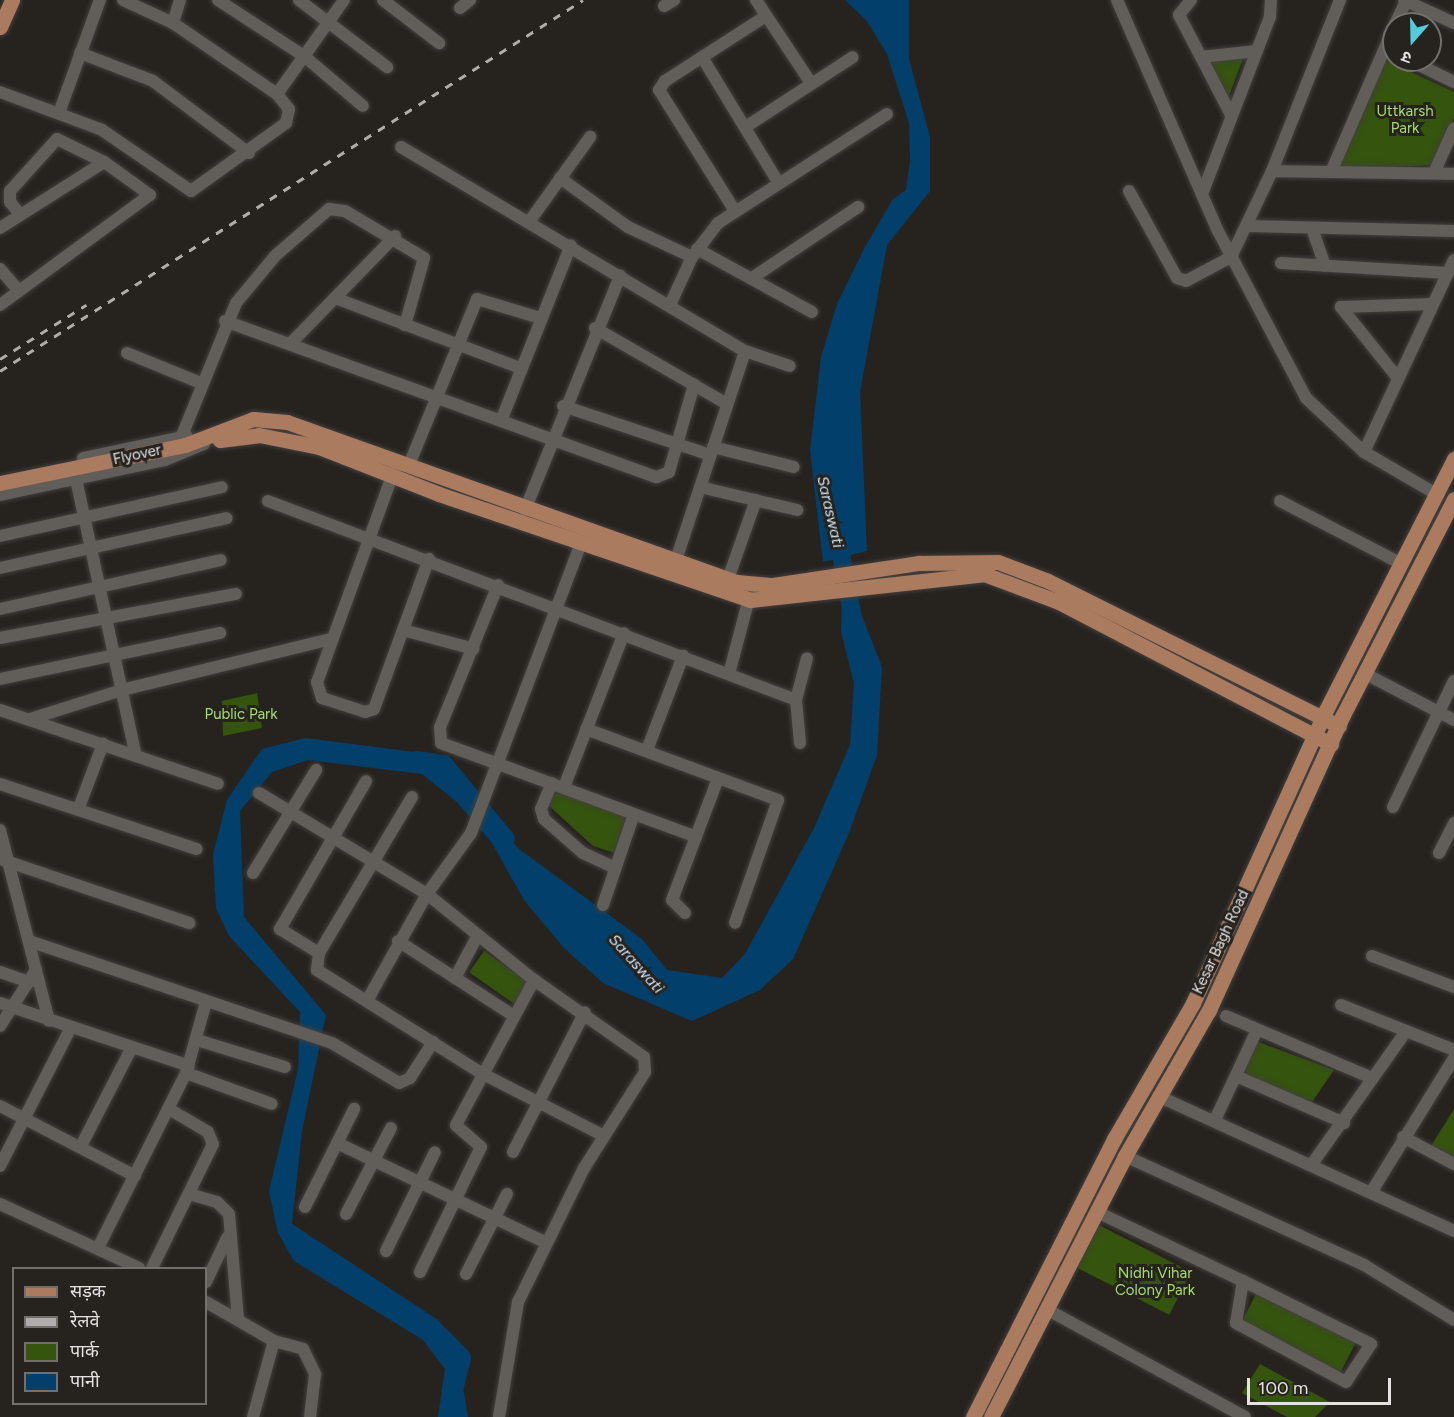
<!DOCTYPE html>
<meta charset="utf-8">
<style>
body{margin:0}
#map{position:relative;width:1454px;height:1417px;overflow:hidden;background:#26231f;font-family:Figtree,"Noto Sans Devanagari",sans-serif}
div>[style]{position:absolute}
[style*='--x']{left:calc(var(--x)*1px);top:calc(var(--y)*1px);width:calc(var(--w)*1px);rotate:calc(var(--a)*1deg)}
.green>*{inset:0;background:#35540e;transform-origin:0 0}
.water>*{inset:0;background:#02406b}
.river>*{height:18px;margin:-9px;padding:0 9px;transform-origin:9px;border-radius:9px;background:#02406b}
.roads{filter:drop-shadow(0 0 2px #423f3d) drop-shadow(0 0 2px #423f3d)}
.minor>*{height:12px;margin:-6px;padding:0 6px;transform-origin:6px;border-radius:6px;background:#615e59}
.major>*{height:15px;margin:-7.5px;padding:0 7.5px;transform-origin:7.5px;border-radius:7.5px;background:#ab7b60}
.rail>*{height:3px;margin-top:-1.5px;transform-origin:0;background:repeating-linear-gradient(90deg,#afadaa 0 8px,transparent 0 16px)}
span{translate:-50% -50%;white-space:nowrap;text-align:center;line-height:1.15;-webkit-text-stroke:6px #26231f;paint-order:stroke}
.park-label{font-size:15px;color:#a5db72}
.street-label{font-size:15px;color:#e4e2e0}
.water-label{font-size:16px;color:#d4e5f6;font-style:italic}
.legend{position:absolute;left:12px;top:1267px;width:195px;height:138px;box-sizing:border-box;background:#26231f;border:2px solid #726f6c;margin:0;padding:8px 10px;list-style:none;font-size:18px;color:#e4e2e0}
.legend li{display:flex;align-items:center;gap:12px;height:30px}
.legend b{width:30px;border:2px solid #726f6c}
.north{position:absolute;left:1382px;top:12px;width:60px;height:60px;box-sizing:border-box;background:#26231f;border:2px solid #726f6c;border-radius:50%;rotate:200deg;font-size:16px;font-weight:700;line-height:24px;text-align:center;color:#e4e2e0}
.north::after{content:'';display:block;margin:auto;width:21px;height:27px;background:#53cbdb;clip-path:polygon(50% 0,100% 100%,50% 72%,0 100%)}
.scale{position:absolute;left:1247px;top:1378px;width:144px;height:27px;box-sizing:border-box;border:3px solid #e4e2e0;border-top:0;padding-left:8px;font-size:18px;line-height:21px;white-space:nowrap;color:#e4e2e0;-webkit-text-stroke:4px #26231f;paint-order:stroke}
</style>
<div id="map">
<div class="green">
<div style="clip-path:polygon(1246px 51px,1227px 101px,1208px 64px)"></div>
<div style="clip-path:polygon(1383px 59px,1454px 92px,1454px 118px,1432px 165px,1338px 170px)"></div>
<div style="clip-path:polygon(257px 693px,262px 728px,223px 736px,222px 701px)"></div>
<div style="clip-path:polygon(554px 788px,623px 814px,626px 822px,615px 853px,593px 846px,547px 804px)"></div>
<div style="left:484px;top:951px;width:55px;height:26px;rotate:35deg"></div>
<div style="clip-path:polygon(1256px 1041px,1334px 1070px,1312px 1102px,1300px 1102px,1238px 1075px)"></div>
<div style="clip-path:polygon(1454px 1109px,1454px 1157px,1431px 1146px)"></div>
<div style="left:1093px;top:1222px;width:110px;height:48px;rotate:27deg"></div>
<div style="left:1259px;top:1288px;width:111px;height:40px;rotate:27deg"></div>
<div style="clip-path:polygon(1260px 1364px,1330px 1402px,1315px 1417px,1287px 1417px,1242px 1393px)"></div>
</div>
<div class="water">
<div style="clip-path:polygon(845px 0,909px 0,909px 59px,930px 137px,930px 191px,887px 245px,860px 392px,867px 551px,823px 562px,810px 450px,821px 357px,837px 304px,865px 247px,893px 199px,906px 190px,910px 161px,909px 123px,887px 54px,867px 21px)"></div>
<div style="clip-path:polygon(856px 601px,882px 667px,877px 755px,849px 833px,793px 959px,760px 990px,692px 1021px,603px 983px,564px 948px,524px 900px,492px 843px,457px 802px,422px 774px,308px 760px,272px 772px,240px 811px,244px 917px,326px 1015px,302px 1131px,292px 1224px,438px 1320px,455px 1339px,468px 1417px,438px 1417px,445px 1369px,423px 1340px,294px 1261px,278px 1233px,269px 1191px,298px 1069px,300px 1012px,229px 936px,216px 908px,213px 854px,227px 800px,262px 749px,306px 738px,430px 754px,519px 849px,642px 939px,667px 970px,722px 978px,745px 954px,814px 828px,850px 745px,854px 683px,841px 631px,842px 602px)"></div>
</div>
<div class="river">
<div style="--x:837;--y:533;--w:93;--a:79.4"></div>
<div style="--x:416;--y:760;--w:28;--a:8"></div>
<div style="--x:444;--y:764;--w:97;--a:50.4"></div>
<div style="--x:441;--y:1336;--w:30;--a:46"></div>
<div style="--x:462;--y:1358;--w:61;--a:104.3"></div>
</div>
<div class="roads">
<div class="minor">
<div style="--x:218;--y:0;--w:103;--a:33.1"></div>
<div style="--x:304;--y:56;--w:77;--a:40.3"></div>
<div style="--x:299;--y:0;--w:111;--a:37.3"></div>
<div style="--x:383;--y:0;--w:71;--a:37.5"></div>
<div style="--x:756;--y:0;--w:100;--a:56.5"></div>
<div style="--x:1117;--y:0;--w:250;--a:66.4"></div>
<div style="--x:1217;--y:229;--w:191;--a:62.2"></div>
<div style="--x:1306;--y:398;--w:79;--a:43"></div>
<div style="--x:1364;--y:452;--w:86;--a:30.2"></div>
<div style="--x:1191;--y:0;--w:19;--a:129"></div>
<div style="--x:1179;--y:15;--w:47;--a:62.4"></div>
<div style="--x:1404;--y:0;--w:55;--a:24.7"></div>
<div style="--x:664;--y:6;--w:12;--a:-31"></div>
<div style="--x:460;--y:8;--w:13;--a:-39"></div>
<div style="--x:173;--y:23;--w:24;--a:-73"></div>
<div style="--x:1395;--y:24;--w:25;--a:-64"></div>
<div style="--x:80;--y:53;--w:78;--a:21"></div>
<div style="--x:153;--y:81;--w:120;--a:36.9"></div>
<div style="--x:702;--y:57;--w:146;--a:58.7"></div>
<div style="--x:1409;--y:60;--w:50;--a:26.1"></div>
<div style="--x:0;--y:92;--w:109;--a:20.4"></div>
<div style="--x:102;--y:130;--w:108;--a:34.4"></div>
<div style="--x:191;--y:191;--w:117;--a:-35.6"></div>
<div style="--x:286;--y:123;--w:14;--a:-78"></div>
<div style="--x:289;--y:109;--w:19;--a:-129"></div>
<div style="--x:277;--y:94;--w:126;--a:-145.7"></div>
<div style="--x:173;--y:23;--w:55;--a:-155.3"></div>
<div style="--x:277;--y:94;--w:115;--a:-54.5"></div>
<div style="--x:59;--y:113;--w:120;--a:-70.1"></div>
<div style="--x:1231;--y:115;--w:65;--a:-117.3"></div>
<div style="--x:1201;--y:57;--w:56;--a:-6.1"></div>
<div style="--x:747;--y:126;--w:126;--a:-33.1"></div>
<div style="--x:401;--y:147;--w:400;--a:30.7"></div>
<div style="--x:745;--y:351;--w:47;--a:18.4"></div>
<div style="--x:1272;--y:171;--w:182;--a:0.9"></div>
<div style="--x:1331;--y:172;--w:158;--a:-66.5"></div>
<div style="--x:1434;--y:173;--w:49;--a:-66"></div>
<div style="--x:560;--y:178;--w:84;--a:35.8"></div>
<div style="--x:628;--y:227;--w:71;--a:25.1"></div>
<div style="--x:1129;--y:191;--w:99;--a:61.1"></div>
<div style="--x:1177;--y:278;--w:9;--a:18"></div>
<div style="--x:1186;--y:281;--w:51;--a:-28.1"></div>
<div style="--x:1231;--y:257;--w:95;--a:-64.5"></div>
<div style="--x:1272;--y:171;--w:184;--a:-68.3"></div>
<div style="--x:1202;--y:194;--w:190;--a:-69"></div>
<div style="--x:1270;--y:17;--w:17;--a:-87"></div>
<div style="--x:735;--y:211;--w:143;--a:-122.1"></div>
<div style="--x:659;--y:90;--w:11;--a:-56"></div>
<div style="--x:665;--y:81;--w:120;--a:-32.8"></div>
<div style="--x:529;--y:222;--w:105;--a:-54.3"></div>
<div style="--x:1249;--y:226;--w:205;--a:1.4"></div>
<div style="--x:0;--y:228;--w:123;--a:-32.4"></div>
<div style="--x:1312;--y:228;--w:40;--a:71.1"></div>
<div style="--x:697;--y:249;--w:131;--a:28.7"></div>
<div style="--x:1281;--y:263;--w:167;--a:3.4"></div>
<div style="--x:0;--y:269;--w:28;--a:49"></div>
<div style="--x:752;--y:278;--w:128;--a:-33.8"></div>
<div style="--x:335;--y:298;--w:198;--a:20.7"></div>
<div style="--x:0;--y:305;--w:186;--a:-36.3"></div>
<div style="--x:150;--y:195;--w:57;--a:-144.3"></div>
<div style="--x:104;--y:162;--w:52;--a:-153.9"></div>
<div style="--x:57;--y:139;--w:70;--a:132.1"></div>
<div style="--x:10;--y:191;--w:11;--a:90"></div>
<div style="--x:10;--y:202;--w:16;--a:50"></div>
<div style="--x:670;--y:305;--w:53;--a:-65.4"></div>
<div style="--x:692;--y:257;--w:43;--a:-52.6"></div>
<div style="--x:718;--y:223;--w:201;--a:-32.8"></div>
<div style="--x:225;--y:321;--w:459;--a:19.9"></div>
<div style="--x:657;--y:477;--w:13;--a:-23"></div>
<div style="--x:669;--y:472;--w:91;--a:-74"></div>
<div style="--x:595;--y:328;--w:152;--a:29.9"></div>
<div style="--x:292;--y:342;--w:148;--a:-45.8"></div>
<div style="--x:127;--y:353;--w:80;--a:22.1"></div>
<div style="--x:1397;--y:377;--w:90;--a:-128.7"></div>
<div style="--x:1341;--y:307;--w:92;--a:-1.9"></div>
<div style="--x:563;--y:406;--w:155;--a:18.4"></div>
<div style="--x:501;--y:421;--w:189;--a:-68.3"></div>
<div style="--x:181;--y:438;--w:146;--a:-67.8"></div>
<div style="--x:236;--y:303;--w:61;--a:-50.3"></div>
<div style="--x:275;--y:256;--w:72;--a:-41"></div>
<div style="--x:329;--y:209;--w:16;--a:7"></div>
<div style="--x:345;--y:211;--w:92;--a:30.7"></div>
<div style="--x:424;--y:258;--w:70;--a:105.8"></div>
<div style="--x:713;--y:447;--w:83;--a:13.9"></div>
<div style="--x:1364;--y:452;--w:212;--a:-64.9"></div>
<div style="--x:83;--y:458;--w:106;--a:-11.9"></div>
<div style="--x:409;--y:465;--w:179;--a:-67.7"></div>
<div style="--x:477;--y:299;--w:66;--a:16.8"></div>
<div style="--x:395;--y:468;--w:228;--a:110"></div>
<div style="--x:317;--y:682;--w:17;--a:73"></div>
<div style="--x:322;--y:698;--w:45;--a:18"></div>
<div style="--x:365;--y:712;--w:9;--a:-18"></div>
<div style="--x:374;--y:709;--w:160;--a:-69.9"></div>
<div style="--x:76;--y:479;--w:283;--a:77.8"></div>
<div style="--x:700;--y:487;--w:100;--a:13.3"></div>
<div style="--x:0;--y:495;--w:169;--a:-12"></div>
<div style="--x:165;--y:460;--w:42;--a:-22.3"></div>
<div style="--x:268;--y:501;--w:564;--a:20.65"></div>
<div style="--x:1280;--y:501;--w:137;--a:27.3"></div>
<div style="--x:525;--y:510;--w:253;--a:-67.9"></div>
<div style="--x:0;--y:536;--w:227;--a:-12.4"></div>
<div style="--x:675;--y:563;--w:223;--a:-71.7"></div>
<div style="--x:0;--y:568;--w:232;--a:-12.4"></div>
<div style="--x:728;--y:579;--w:84;--a:-70.5"></div>
<div style="--x:498;--y:585;--w:153;--a:112.2"></div>
<div style="--x:440;--y:727;--w:16;--a:86"></div>
<div style="--x:441;--y:743;--w:272;--a:20.2"></div>
<div style="--x:0;--y:609;--w:226;--a:-12.5"></div>
<div style="--x:403;--y:630;--w:73;--a:15"></div>
<div style="--x:0;--y:638;--w:240;--a:-10.6"></div>
<div style="--x:1364;--y:673;--w:102;--a:27.6"></div>
<div style="--x:729;--y:674;--w:86;--a:-75.2"></div>
<div style="--x:0;--y:679;--w:225;--a:-11.8"></div>
<div style="--x:0;--y:710;--w:230;--a:18.7"></div>
<div style="--x:30;--y:719;--w:96;--a:-17.5"></div>
<div style="--x:122;--y:690;--w:216;--a:-13.7"></div>
<div style="--x:586;--y:729;--w:205;--a:20.3"></div>
<div style="--x:778;--y:800;--w:130;--a:109.3"></div>
<div style="--x:800;--y:743;--w:43;--a:-95.3"></div>
<div style="--x:796;--y:700;--w:43;--a:-75.3"></div>
<div style="--x:647;--y:750;--w:101;--a:-69"></div>
<div style="--x:552;--y:783;--w:28;--a:113"></div>
<div style="--x:541;--y:809;--w:10;--a:73"></div>
<div style="--x:544;--y:819;--w:52;--a:41.1"></div>
<div style="--x:583;--y:853;--w:35;--a:25"></div>
<div style="--x:0;--y:784;--w:207;--a:18.3"></div>
<div style="--x:564;--y:787;--w:165;--a:-68.7"></div>
<div style="--x:259;--y:793;--w:196;--a:31"></div>
<div style="--x:427;--y:894;--w:137;--a:38.8"></div>
<div style="--x:534;--y:980;--w:134;--a:35"></div>
<div style="--x:644;--y:1057;--w:15;--a:86"></div>
<div style="--x:645;--y:1072;--w:114;--a:122.4"></div>
<div style="--x:584;--y:1168;--w:149;--a:116.2"></div>
<div style="--x:518;--y:1302;--w:117;--a:99.4"></div>
<div style="--x:412;--y:797;--w:182;--a:120.8"></div>
<div style="--x:319;--y:953;--w:17;--a:97"></div>
<div style="--x:317;--y:970;--w:196;--a:32.1"></div>
<div style="--x:483;--y:1074;--w:134;--a:27.1"></div>
<div style="--x:1393;--y:807;--w:140;--a:-64.2"></div>
<div style="--x:78;--y:810;--w:71;--a:-69.3"></div>
<div style="--x:0;--y:830;--w:197;--a:75.6"></div>
<div style="--x:1439;--y:853;--w:34;--a:-63"></div>
<div style="--x:0;--y:859;--w:200;--a:18.7"></div>
<div style="--x:253;--y:873;--w:121;--a:-58.5"></div>
<div style="--x:603;--y:905;--w:96;--a:-71.2"></div>
<div style="--x:685;--y:913;--w:18;--a:-135"></div>
<div style="--x:672;--y:900;--w:130;--a:-69.3"></div>
<div style="--x:29;--y:941;--w:320;--a:18.6"></div>
<div style="--x:332;--y:1043;--w:78;--a:30.8"></div>
<div style="--x:399;--y:1083;--w:12;--a:-24"></div>
<div style="--x:410;--y:1078;--w:43;--a:-57.4"></div>
<div style="--x:398;--y:941;--w:138;--a:32.9"></div>
<div style="--x:319;--y:953;--w:46;--a:-148.4"></div>
<div style="--x:280;--y:929;--w:171;--a:-59.8"></div>
<div style="--x:1372;--y:956;--w:88;--a:20.7"></div>
<div style="--x:0;--y:972;--w:31;--a:19"></div>
<div style="--x:455;--y:978;--w:49;--a:-61.9"></div>
<div style="--x:368;--y:999;--w:120;--a:-60.7"></div>
<div style="--x:427;--y:894;--w:75;--a:-54.2"></div>
<div style="--x:471;--y:833;--w:319;--a:-69.2"></div>
<div style="--x:0;--y:1003;--w:199;--a:18.4"></div>
<div style="--x:1341;--y:1005;--w:122;--a:21.7"></div>
<div style="--x:1226;--y:1016;--w:159;--a:23"></div>
<div style="--x:0;--y:1026;--w:67;--a:-57.3"></div>
<div style="--x:197;--y:1040;--w:92;--a:17.1"></div>
<div style="--x:186;--y:1073;--w:91;--a:19.8"></div>
<div style="--x:1236;--y:1076;--w:118;--a:23.5"></div>
<div style="--x:1158;--y:1096;--w:325;--a:24.5"></div>
<div style="--x:0;--y:1106;--w:152;--a:27.4"></div>
<div style="--x:1215;--y:1120;--w:99;--a:-65"></div>
<div style="--x:1403;--y:1137;--w:58;--a:27.9"></div>
<div style="--x:337;--y:1143;--w:230;--a:25.5"></div>
<div style="--x:81;--y:1146;--w:111;--a:-62.7"></div>
<div style="--x:513;--y:1152;--w:157;--a:-62.8"></div>
<div style="--x:1125;--y:1156;--w:263;--a:24.5"></div>
<div style="--x:1364;--y:1265;--w:105;--a:31.4"></div>
<div style="--x:1312;--y:1164;--w:163;--a:-54.7"></div>
<div style="--x:0;--y:1166;--w:156;--a:-62.9"></div>
<div style="--x:1372;--y:1191;--w:156;--a:-58.3"></div>
<div style="--x:189;--y:1194;--w:29;--a:16"></div>
<div style="--x:217;--y:1202;--w:17;--a:45"></div>
<div style="--x:229;--y:1214;--w:106;--a:85.1"></div>
<div style="--x:0;--y:1204;--w:153;--a:24.7"></div>
<div style="--x:305;--y:1207;--w:110;--a:-63.4"></div>
<div style="--x:1097;--y:1212;--w:161;--a:25.3"></div>
<div style="--x:1243;--y:1281;--w:143;--a:26.2"></div>
<div style="--x:1371;--y:1344;--w:45;--a:123.3"></div>
<div style="--x:1346;--y:1382;--w:125;--a:-151.8"></div>
<div style="--x:1236;--y:1323;--w:43;--a:-80.5"></div>
<div style="--x:346;--y:1214;--w:97;--a:-62.4"></div>
<div style="--x:98;--y:1248;--w:196;--a:-63.3"></div>
<div style="--x:186;--y:1073;--w:74;--a:-74.3"></div>
<div style="--x:386;--y:1251;--w:110;--a:-63.7"></div>
<div style="--x:152;--y:1268;--w:138;--a:-63.8"></div>
<div style="--x:213;--y:1144;--w:13;--a:-113"></div>
<div style="--x:208;--y:1132;--w:45;--a:-149.5"></div>
<div style="--x:420;--y:1272;--w:139;--a:-64"></div>
<div style="--x:481;--y:1147;--w:33;--a:-139"></div>
<div style="--x:456;--y:1125;--w:165;--a:-61.7"></div>
<div style="--x:466;--y:1274;--w:90;--a:-62.9"></div>
<div style="--x:206;--y:1282;--w:49;--a:-64.5"></div>
<div style="--x:206;--y:1302;--w:78;--a:29.8"></div>
<div style="--x:274;--y:1341;--w:30;--a:15"></div>
<div style="--x:303;--y:1349;--w:28;--a:64"></div>
<div style="--x:315;--y:1374;--w:43;--a:96.6"></div>
<div style="--x:1048;--y:1310;--w:224;--a:28.5"></div>
<div style="--x:253;--y:1417;--w:79;--a:-74.6"></div>
</div>
<div class="major">
<div style="--x:0;--y:27;--w:30;--a:-66"></div>
<div style="--x:215;--y:434;--w:8;--a:50"></div>
<div style="--x:220;--y:440;--w:39;--a:-7"></div>
<div style="--x:259;--y:435;--w:61;--a:11.3"></div>
<div style="--x:319;--y:447;--w:129;--a:21.4"></div>
<div style="--x:439;--y:494;--w:329;--a:18.8"></div>
<div style="--x:750;--y:600;--w:235;--a:-6.3"></div>
<div style="--x:984;--y:574;--w:80;--a:20.5"></div>
<div style="--x:1059;--y:602;--w:307;--a:27.6"></div>
<div style="--x:0;--y:483;--w:189;--a:-11.6"></div>
<div style="--x:185;--y:445;--w:73;--a:-20.9"></div>
<div style="--x:253;--y:419;--w:34;--a:5"></div>
<div style="--x:287;--y:422;--w:478;--a:19.6"></div>
<div style="--x:737;--y:582;--w:36;--a:5"></div>
<div style="--x:773;--y:585;--w:148;--a:-8.6"></div>
<div style="--x:919;--y:563;--w:79;--a:-0.7"></div>
<div style="--x:998;--y:562;--w:53;--a:20.8"></div>
<div style="--x:1048;--y:581;--w:325;--a:26.5"></div>
<div style="--x:973;--y:1417;--w:312;--a:-63.1"></div>
<div style="--x:1114;--y:1139;--w:157;--a:-59.8"></div>
<div style="--x:1193;--y:1003;--w:313;--a:-65.6"></div>
<div style="--x:1322;--y:718;--w:291;--a:-63"></div>
<div style="--x:991;--y:1417;--w:293;--a:-62.8"></div>
<div style="--x:1125;--y:1156;--w:168;--a:-60.1"></div>
<div style="--x:1209;--y:1010;--w:322;--a:-65.6"></div>
<div style="--x:1342;--y:717;--w:245;--a:-62.8"></div>
</div>
</div>
<div class="rail">
<div style="--x:0;--y:359;--w:102;--a:-32.1"></div>
<div style="--x:0;--y:371;--w:691;--a:-32.47"></div>
</div>
<div class="park-label">
<span style="left:1405px;top:120px">Uttkarsh<br>Park</span>
<span style="left:241px;top:715px">Public Park</span>
<span style="left:1155px;top:1282px">Nidhi Vihar<br>Colony Park</span>
</div>
<div class="street-label">
<span style="left:137px;top:455px;rotate:-12deg">Flyover</span>
<span style="left:1221px;top:942px;rotate:-65deg">Kesar Bagh Road</span>
</div>
<div class="water-label">
<span style="left:830px;top:512px;rotate:77deg">Saraswati</span>
<span style="left:636px;top:964px;rotate:48deg">Saraswati</span>
</div>
<ul class="legend">
<li><b style="height:8px;background:#ab7b60"></b>सड़क</li>
<li><b style="height:8px;background:#afadaa"></b>रेलवे</li>
<li><b style="height:16px;background:#35540e"></b>पार्क</li>
<li><b style="height:16px;background:#02406b"></b>पानी</li>
</ul>
<div class="north">उ</div>
<div class="scale">100 m</div>
</div>
